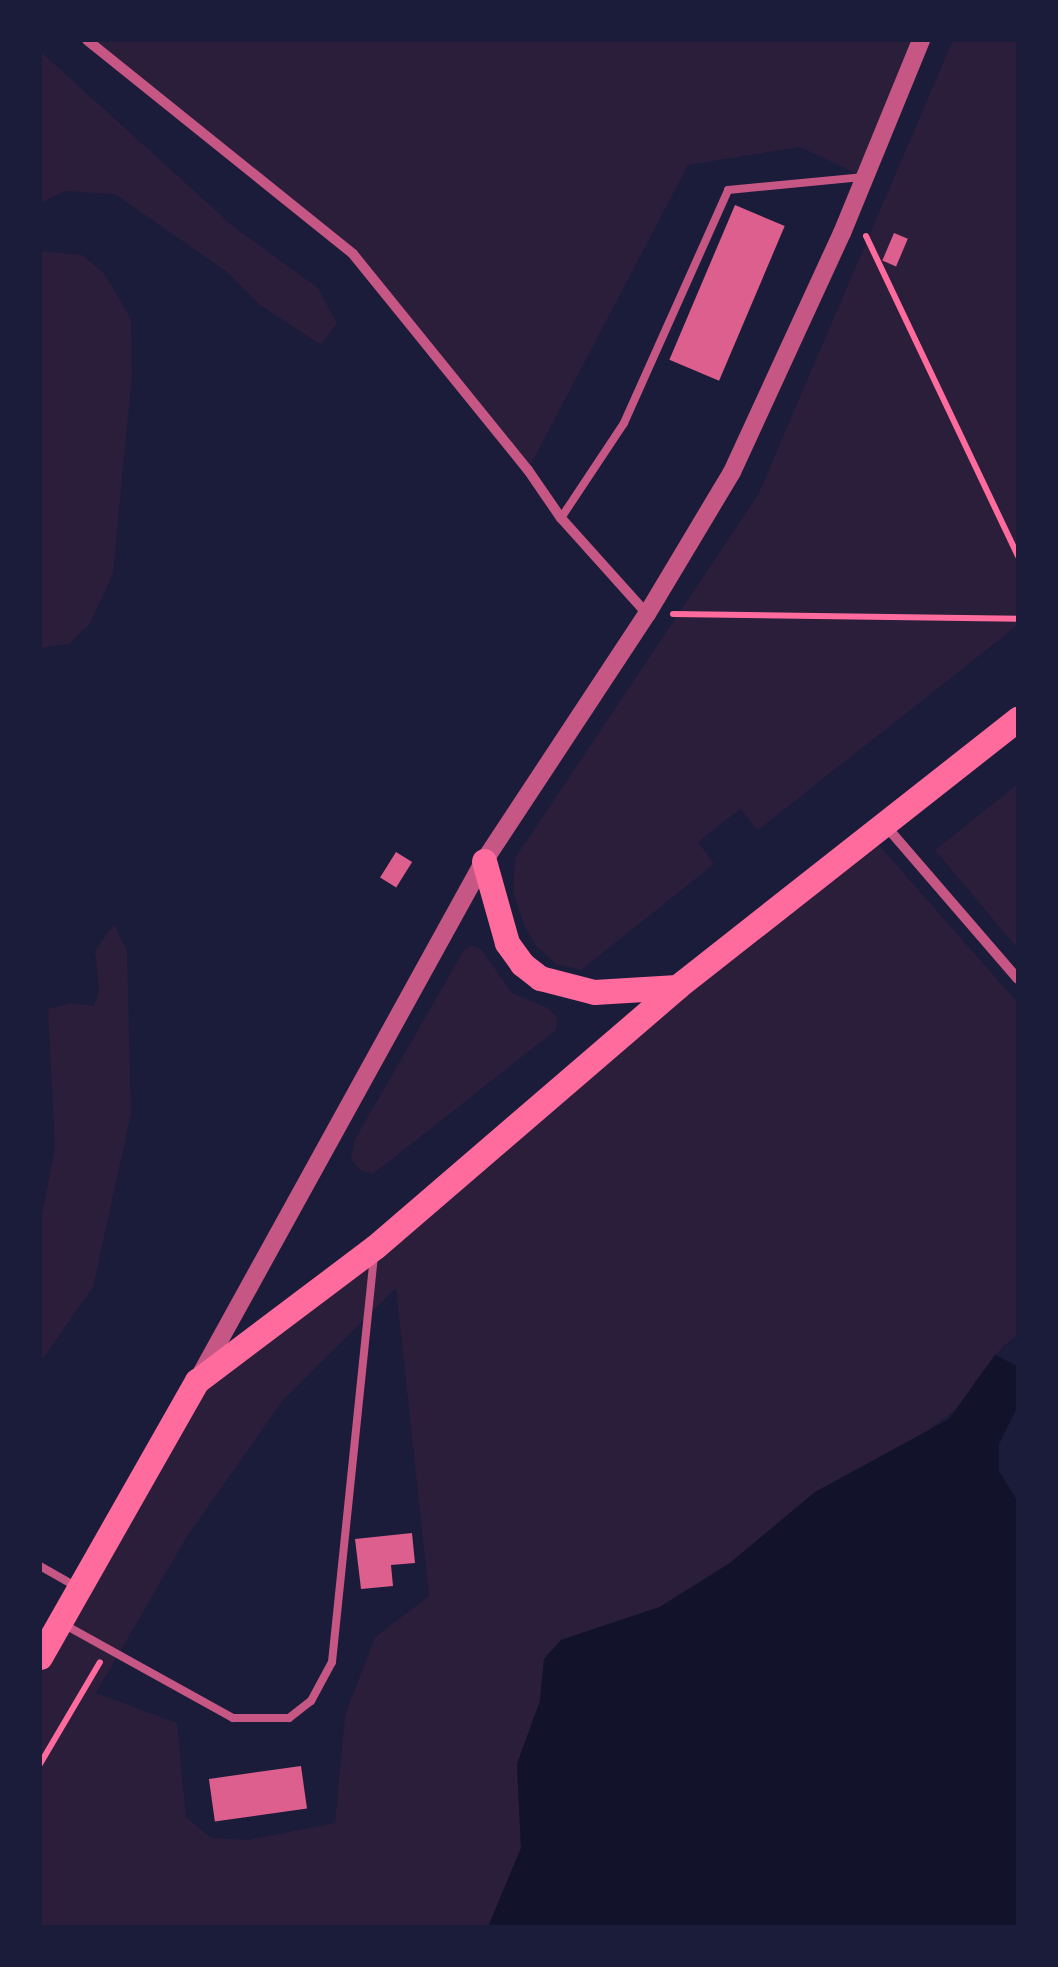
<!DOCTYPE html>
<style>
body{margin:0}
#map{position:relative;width:1058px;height:1967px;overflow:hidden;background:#1b1b3a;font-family:Lato,sans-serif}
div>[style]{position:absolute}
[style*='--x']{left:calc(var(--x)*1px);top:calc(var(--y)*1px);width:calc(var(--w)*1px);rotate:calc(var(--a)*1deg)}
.green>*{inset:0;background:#2a1e3b}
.water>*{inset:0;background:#12122b}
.building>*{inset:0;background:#dd5f8e;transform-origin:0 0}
.path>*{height:6px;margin:-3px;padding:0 3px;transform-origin:3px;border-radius:3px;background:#ff6b9d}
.service>*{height:8px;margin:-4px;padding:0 4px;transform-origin:4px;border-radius:4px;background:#c65784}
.minor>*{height:10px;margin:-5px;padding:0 5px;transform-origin:5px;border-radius:5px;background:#c65784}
.tertiary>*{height:18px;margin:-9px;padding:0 9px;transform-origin:9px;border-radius:9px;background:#c65784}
.primary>*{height:25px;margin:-12.5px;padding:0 12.5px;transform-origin:12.5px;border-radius:12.5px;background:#ff6b9d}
span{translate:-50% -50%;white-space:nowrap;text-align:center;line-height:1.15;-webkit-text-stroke:9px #1b1b3a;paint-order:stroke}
.frame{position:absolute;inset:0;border:42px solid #1b1b3a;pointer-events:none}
</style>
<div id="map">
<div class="green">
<div style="clip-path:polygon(87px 40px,921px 40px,864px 177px,800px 147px,688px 165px,528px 470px,353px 254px)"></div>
<div style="clip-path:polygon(953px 40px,1018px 40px,1018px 625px,758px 830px,740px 809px,698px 842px,714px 864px,581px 970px,556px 964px,537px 947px,524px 925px,513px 892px,515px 858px,758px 495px)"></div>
<div style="clip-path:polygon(40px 51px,234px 227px,318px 288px,337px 323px,321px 345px,260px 305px,227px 272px,115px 194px,65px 191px,40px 203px)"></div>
<div style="clip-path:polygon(40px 251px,82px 255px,104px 273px,131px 319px,132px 376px,113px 574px,89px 625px,69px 644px,40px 648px)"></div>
<div style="clip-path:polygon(1018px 784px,1018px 949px,935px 850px)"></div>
<div style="clip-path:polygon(evenodd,870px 835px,1018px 1003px,1018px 1333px,995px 1355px,955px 1410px,909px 1444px,815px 1492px,730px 1563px,659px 1607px,561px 1640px,544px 1659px,540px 1701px,517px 1764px,521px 1848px,488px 1927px,40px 1927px,40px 1657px,197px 1381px,870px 835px,396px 1288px,429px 1596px,375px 1637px,345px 1715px,335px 1823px,248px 1840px,211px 1838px,186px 1817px,177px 1723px,96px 1693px,186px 1538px,283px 1400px,396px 1288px)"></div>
<div style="clip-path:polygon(114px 924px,127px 951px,131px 1114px,93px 1287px,40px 1363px,40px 1225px,55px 1147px,48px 1009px,71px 1003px,94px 1006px,99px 990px,95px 951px)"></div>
<div style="clip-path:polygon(471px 945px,481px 949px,512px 993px,548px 1008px,557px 1017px,556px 1030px,373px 1174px,360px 1170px,351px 1159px,354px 1141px,464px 950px)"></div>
</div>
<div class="water">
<div style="clip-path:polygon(995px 1355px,1017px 1366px,1017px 1408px,999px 1444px,999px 1471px,1018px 1502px,1018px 1927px,488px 1927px,521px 1848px,517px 1764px,540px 1701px,544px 1659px,561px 1640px,660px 1607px,730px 1563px,815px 1492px,949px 1419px)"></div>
</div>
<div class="building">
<div style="left:735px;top:205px;width:54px;height:168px;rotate:23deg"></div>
<div style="left:894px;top:233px;width:15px;height:30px;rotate:23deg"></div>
<div style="left:396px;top:852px;width:19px;height:30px;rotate:32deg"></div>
<div style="clip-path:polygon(412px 1533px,415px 1563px,391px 1565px,393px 1586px,361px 1589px,355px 1539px)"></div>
<div style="left:301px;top:1766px;width:43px;height:93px;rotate:82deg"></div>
</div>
<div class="path">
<div style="--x:866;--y:236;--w:354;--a:64.6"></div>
<div style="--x:673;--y:614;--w:345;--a:0.8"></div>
<div style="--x:40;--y:1764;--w:118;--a:-59.5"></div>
</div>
<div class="service">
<div style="--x:561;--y:518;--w:114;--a:-56.4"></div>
<div style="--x:624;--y:423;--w:255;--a:-65.9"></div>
<div style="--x:728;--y:190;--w:137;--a:-5.5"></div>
<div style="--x:40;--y:1566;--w:40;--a:29.7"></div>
<div style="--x:65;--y:1625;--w:192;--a:29"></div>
<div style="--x:233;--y:1718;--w:56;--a:0"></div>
<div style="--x:289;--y:1718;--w:28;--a:-38"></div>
<div style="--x:311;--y:1701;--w:44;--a:-61.7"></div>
<div style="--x:332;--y:1662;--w:410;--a:-84.1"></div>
</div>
<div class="minor">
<div style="--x:87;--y:40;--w:341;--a:38.8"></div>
<div style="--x:353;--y:254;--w:278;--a:51"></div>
<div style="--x:528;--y:470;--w:58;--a:55.5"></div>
<div style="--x:561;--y:518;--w:129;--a:48.1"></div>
<div style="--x:885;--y:825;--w:203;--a:49.2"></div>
</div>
<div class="tertiary">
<div style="--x:202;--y:1372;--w:584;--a:-61.11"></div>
<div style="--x:484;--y:861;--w:296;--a:-56.6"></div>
<div style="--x:647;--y:614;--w:165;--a:-59.1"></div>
<div style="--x:732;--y:472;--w:263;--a:-65.3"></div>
<div style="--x:842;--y:233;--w:209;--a:-67.7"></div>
</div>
<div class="primary">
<div style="--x:484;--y:861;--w:85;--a:74.3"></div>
<div style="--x:507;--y:943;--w:26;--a:54"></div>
<div style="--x:522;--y:964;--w:23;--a:38"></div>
<div style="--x:540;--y:978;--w:56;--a:14.5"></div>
<div style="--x:594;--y:992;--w:83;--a:-3.4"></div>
<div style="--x:40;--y:1657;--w:318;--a:-60.4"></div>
<div style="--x:197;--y:1381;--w:223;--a:-37"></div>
<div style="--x:375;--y:1247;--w:399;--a:-40.7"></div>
<div style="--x:677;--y:987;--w:434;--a:-38.2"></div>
</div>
<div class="frame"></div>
</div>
